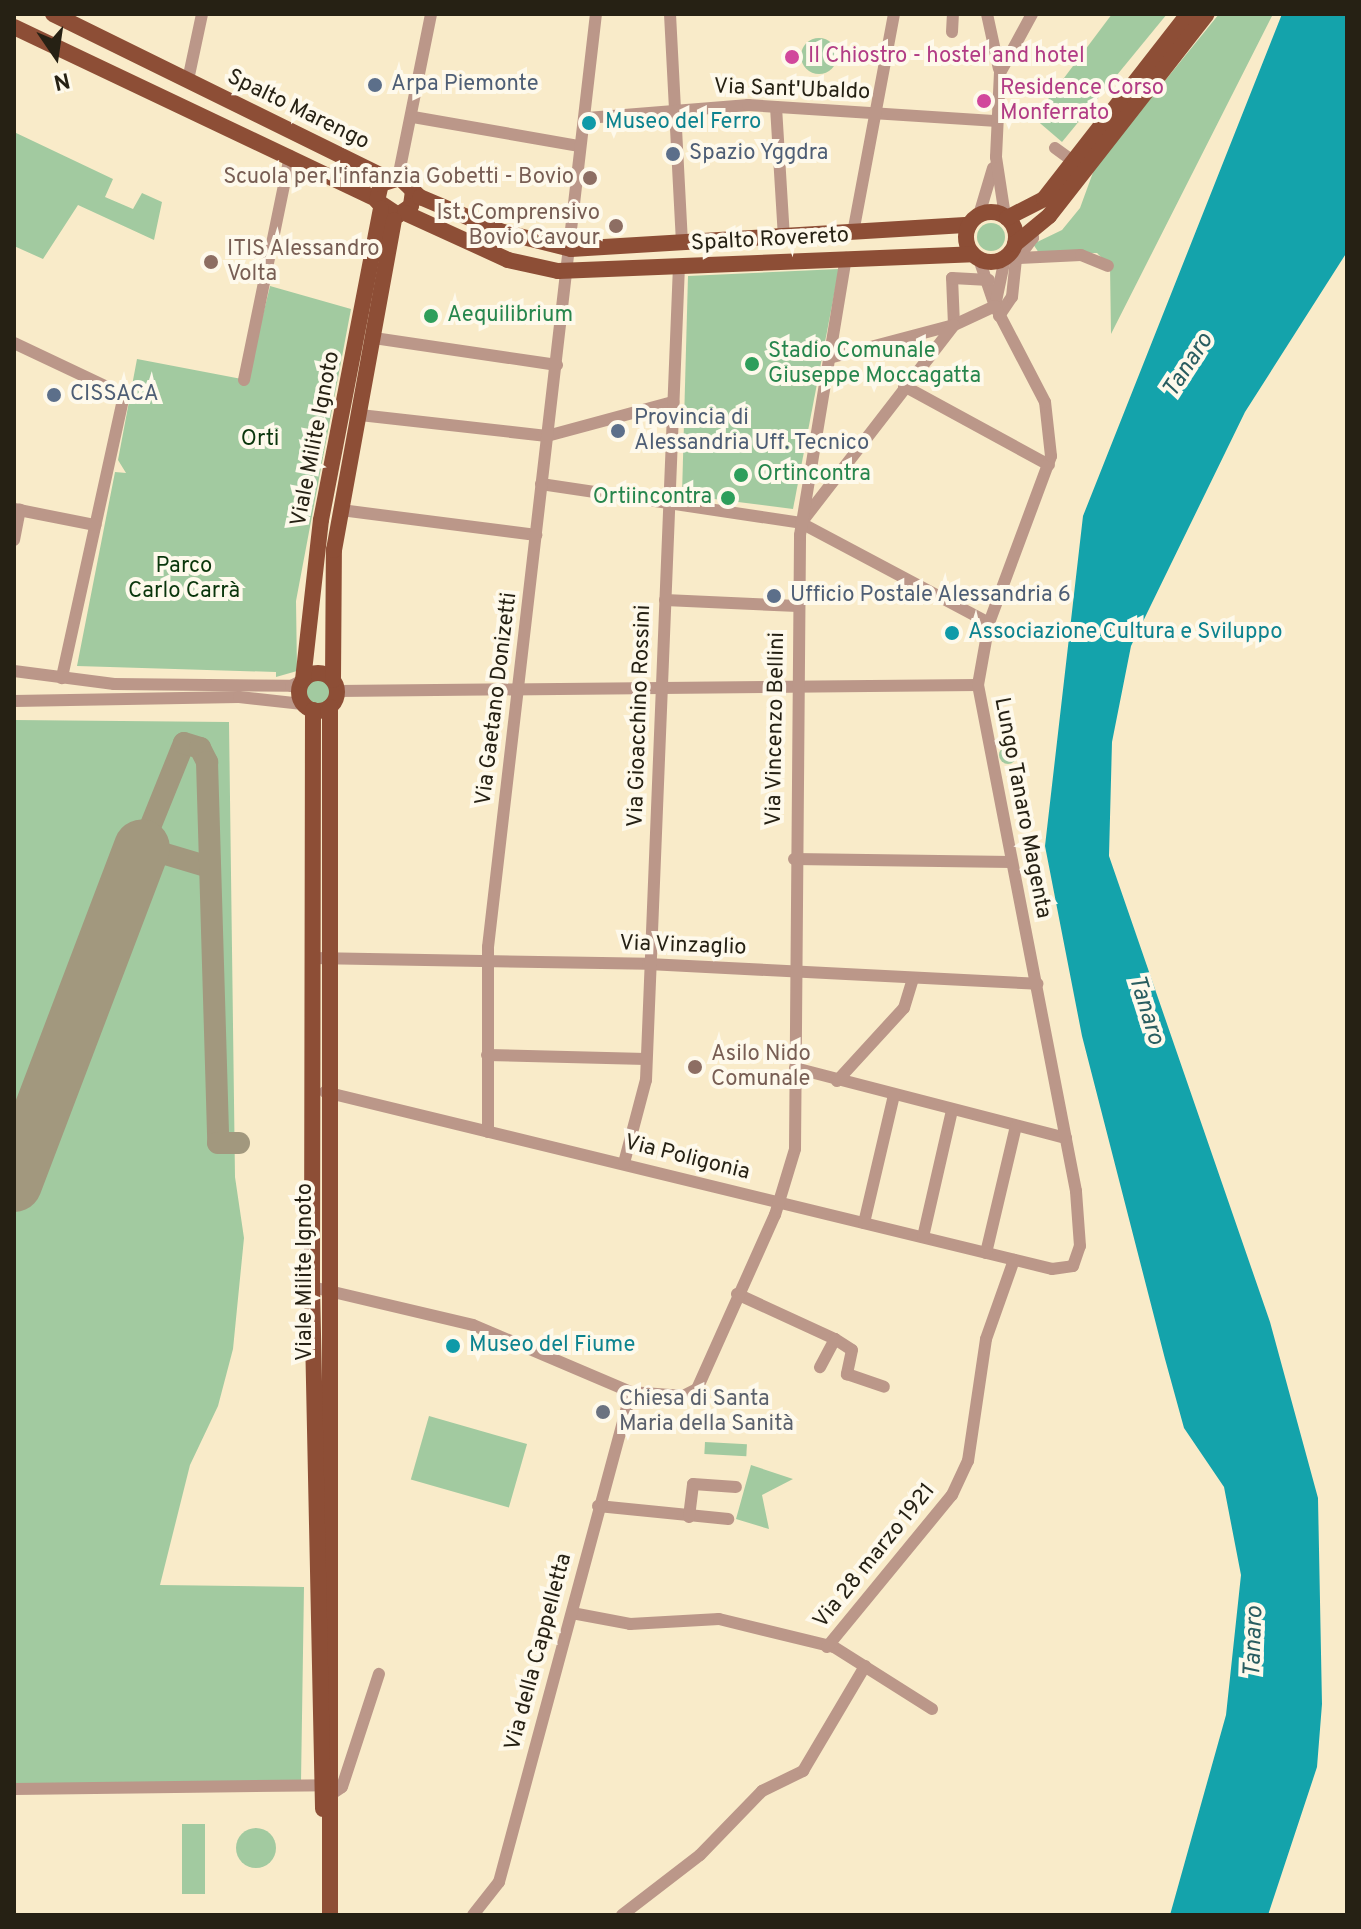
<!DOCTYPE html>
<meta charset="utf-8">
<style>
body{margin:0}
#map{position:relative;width:1361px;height:1929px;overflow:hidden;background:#f9ebc9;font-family:Overpass,sans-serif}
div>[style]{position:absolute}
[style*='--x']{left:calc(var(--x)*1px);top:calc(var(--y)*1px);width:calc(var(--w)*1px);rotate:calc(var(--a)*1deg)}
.green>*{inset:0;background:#a2caa0;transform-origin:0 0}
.round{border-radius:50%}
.water>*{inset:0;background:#14a3ab}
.taxiway>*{height:22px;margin:-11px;padding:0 11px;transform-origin:11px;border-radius:11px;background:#a2987e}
.runway>*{height:56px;margin:-28px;padding:0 28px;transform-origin:28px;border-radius:28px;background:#a2987e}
.minor>*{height:12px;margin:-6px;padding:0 6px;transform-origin:6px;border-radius:6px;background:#bb9789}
.major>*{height:16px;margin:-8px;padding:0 8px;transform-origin:8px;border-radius:8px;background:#8d4e36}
.major>.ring{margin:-8px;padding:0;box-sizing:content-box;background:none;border:16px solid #8d4e36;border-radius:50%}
.dots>*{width:22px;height:22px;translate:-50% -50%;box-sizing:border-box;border:4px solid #fef9eb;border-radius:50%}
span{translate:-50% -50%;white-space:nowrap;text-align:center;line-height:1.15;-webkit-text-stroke:8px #fef9eb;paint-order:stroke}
.hotel-label{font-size:22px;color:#b23c85}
.left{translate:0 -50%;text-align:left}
.service-label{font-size:22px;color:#4e5e75}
.street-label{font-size:22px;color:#262114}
.culture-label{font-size:22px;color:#0d838f}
.education-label{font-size:22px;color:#785e54}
.right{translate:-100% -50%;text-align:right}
.leisure-label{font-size:22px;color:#27864d}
.park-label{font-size:22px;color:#0a360c}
.worship-label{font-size:22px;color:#5b616d}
.water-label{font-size:24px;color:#295d60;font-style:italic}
.frame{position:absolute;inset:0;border:16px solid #262114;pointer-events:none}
.north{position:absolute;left:16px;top:16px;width:80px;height:80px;-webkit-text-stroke:6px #fef9eb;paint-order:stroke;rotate:167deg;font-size:22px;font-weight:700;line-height:32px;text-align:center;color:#262114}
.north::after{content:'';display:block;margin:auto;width:28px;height:36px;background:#262114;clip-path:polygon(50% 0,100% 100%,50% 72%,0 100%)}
</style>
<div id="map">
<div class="green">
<div style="clip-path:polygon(1112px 14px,1167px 14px,1062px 142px,1034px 118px)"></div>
<div style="clip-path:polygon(1219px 14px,1273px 14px,1111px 334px,1110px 266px,1097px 253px,1039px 253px,1033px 244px,1062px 230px,1080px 208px,1095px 167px)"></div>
<div class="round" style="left:801px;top:38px;width:36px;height:36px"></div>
<div style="clip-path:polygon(14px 132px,113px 179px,105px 197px,133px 209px,142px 193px,162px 202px,154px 240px,78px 205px,43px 259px,14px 246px)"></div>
<div class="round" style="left:977px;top:223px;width:28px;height:28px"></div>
<div style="clip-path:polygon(839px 269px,793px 509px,682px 495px,688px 276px)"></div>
<div style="clip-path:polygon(270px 286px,351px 309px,296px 601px,297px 671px,276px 677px,276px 672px,77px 666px,115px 472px,126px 473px,118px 460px,137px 359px,247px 380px)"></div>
<div class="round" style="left:306px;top:680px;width:24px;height:24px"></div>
<div style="clip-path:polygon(14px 720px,229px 722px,235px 1177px,244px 1238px,233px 1349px,218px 1406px,190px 1465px,160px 1585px,304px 1587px,301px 1783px,14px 1787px)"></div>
<div class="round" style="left:999px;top:746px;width:18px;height:18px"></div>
<div style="left:429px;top:1416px;width:102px;height:66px;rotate:16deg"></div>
<div style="left:705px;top:1442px;width:42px;height:12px;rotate:3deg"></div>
<div style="clip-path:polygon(751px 1465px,793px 1479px,762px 1495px,769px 1529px,736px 1519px)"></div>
<div style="left:205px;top:1824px;width:70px;height:23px;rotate:90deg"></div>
<div class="round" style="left:236px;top:1828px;width:40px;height:40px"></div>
</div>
<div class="water">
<div style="clip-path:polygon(1282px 14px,1347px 14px,1347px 252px,1245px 412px,1131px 646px,1112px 742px,1109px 856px,1270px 1322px,1318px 1498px,1322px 1704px,1317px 1767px,1268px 1915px,1170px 1915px,1226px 1715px,1241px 1575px,1224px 1487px,1184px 1428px,1165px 1359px,1082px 1036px,1045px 846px,1083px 516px)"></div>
</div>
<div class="taxiway">
<div style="--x:209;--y:867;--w:70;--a:-163.4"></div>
<div style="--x:142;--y:847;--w:112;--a:-68"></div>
<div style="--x:184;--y:743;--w:17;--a:17"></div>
<div style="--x:200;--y:748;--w:16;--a:63"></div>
<div style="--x:207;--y:762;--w:381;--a:88.3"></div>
<div style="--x:218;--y:1143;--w:21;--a:0"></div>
</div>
<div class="runway">
<div style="--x:14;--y:1184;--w:360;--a:-69.2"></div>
</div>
<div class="minor">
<div style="--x:670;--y:14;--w:229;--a:87"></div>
<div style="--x:987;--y:14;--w:56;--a:77.7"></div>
<div style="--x:952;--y:32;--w:18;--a:-87"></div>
<div style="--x:188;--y:80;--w:67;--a:-78"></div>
<div style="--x:776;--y:107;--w:130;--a:86.5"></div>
<div style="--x:413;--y:117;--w:169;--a:9.9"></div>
<div style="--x:587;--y:118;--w:162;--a:-4.6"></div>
<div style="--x:748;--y:105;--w:250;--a:3.7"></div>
<div style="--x:1055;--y:148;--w:24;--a:36"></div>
<div style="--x:398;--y:178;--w:167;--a:-78.6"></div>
<div style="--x:979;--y:215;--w:49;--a:-73.4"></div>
<div style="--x:1005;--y:216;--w:60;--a:-98.7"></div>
<div style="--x:996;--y:157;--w:84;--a:-87.3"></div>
<div style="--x:1000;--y:73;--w:67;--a:-61.5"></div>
<div style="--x:853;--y:233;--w:223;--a:-79.4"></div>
<div style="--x:1019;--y:258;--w:62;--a:-2.8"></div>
<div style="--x:1081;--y:255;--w:29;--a:22"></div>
<div style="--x:979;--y:259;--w:50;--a:71.2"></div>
<div style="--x:995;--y:306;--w:49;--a:-78.2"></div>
<div style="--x:999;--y:316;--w:23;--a:-56"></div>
<div style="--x:1012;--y:297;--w:36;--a:-84"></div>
<div style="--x:1016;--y:261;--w:29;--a:-54"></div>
<div style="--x:1033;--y:238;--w:8;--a:-104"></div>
<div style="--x:954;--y:325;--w:47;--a:-92.4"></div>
<div style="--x:952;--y:278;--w:37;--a:3"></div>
<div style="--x:374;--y:338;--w:185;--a:8.4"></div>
<div style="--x:14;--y:343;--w:122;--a:25.3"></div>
<div style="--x:124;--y:395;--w:290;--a:102.4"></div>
<div style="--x:829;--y:358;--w:129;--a:-14.8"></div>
<div style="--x:244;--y:380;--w:229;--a:-78.4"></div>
<div style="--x:904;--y:386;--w:165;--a:28.6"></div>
<div style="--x:360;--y:415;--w:188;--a:6.4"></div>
<div style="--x:547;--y:436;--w:131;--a:-15.1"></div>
<div style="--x:541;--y:484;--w:263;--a:8.5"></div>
<div style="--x:801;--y:523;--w:213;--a:28"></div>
<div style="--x:14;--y:509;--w:83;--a:11.2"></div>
<div style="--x:341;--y:510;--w:197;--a:7.3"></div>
<div style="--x:14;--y:540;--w:31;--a:-79"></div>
<div style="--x:665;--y:600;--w:133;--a:2.6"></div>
<div style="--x:14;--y:671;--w:101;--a:7.4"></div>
<div style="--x:114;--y:684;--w:177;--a:0.6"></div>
<div style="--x:291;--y:686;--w:13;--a:-27"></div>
<div style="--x:337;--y:691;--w:641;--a:-0.54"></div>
<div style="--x:14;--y:701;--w:225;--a:-1"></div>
<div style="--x:239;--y:697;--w:64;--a:6.2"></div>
<div style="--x:794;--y:859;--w:218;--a:0.8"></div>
<div style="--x:312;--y:958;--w:336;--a:1"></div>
<div style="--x:648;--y:964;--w:390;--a:2.9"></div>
<div style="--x:487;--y:1055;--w:159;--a:1.4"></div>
<div style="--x:795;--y:1068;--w:280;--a:14.5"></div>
<div style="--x:837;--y:1081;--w:99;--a:-47.5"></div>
<div style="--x:904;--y:1008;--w:31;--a:-73"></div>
<div style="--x:325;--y:1092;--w:748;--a:13.68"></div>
<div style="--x:1052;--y:1269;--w:21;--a:-8"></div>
<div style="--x:1073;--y:1266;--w:21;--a:-71"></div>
<div style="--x:1080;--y:1246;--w:55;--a:-94.2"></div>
<div style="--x:1076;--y:1191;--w:515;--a:-100.96"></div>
<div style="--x:978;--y:685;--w:63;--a:-79.9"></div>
<div style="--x:989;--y:623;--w:178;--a:-69.6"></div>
<div style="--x:1051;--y:456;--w:54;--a:-96.3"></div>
<div style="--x:1045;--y:402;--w:108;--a:-117.5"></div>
<div style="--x:995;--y:306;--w:45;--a:155.1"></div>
<div style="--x:954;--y:325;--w:250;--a:127.7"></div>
<div style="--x:488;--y:1132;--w:185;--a:-90"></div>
<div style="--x:488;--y:947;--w:939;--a:-83.4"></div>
<div style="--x:624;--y:1163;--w:86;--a:-75.2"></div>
<div style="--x:646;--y:1080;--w:814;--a:-87.68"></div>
<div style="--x:864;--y:1223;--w:131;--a:-76.8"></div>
<div style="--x:923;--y:1237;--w:130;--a:-77.1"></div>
<div style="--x:986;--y:1253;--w:130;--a:-76.7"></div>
<div style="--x:312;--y:1287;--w:165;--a:13.3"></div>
<div style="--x:473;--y:1325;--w:172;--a:23"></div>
<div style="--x:737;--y:1294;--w:108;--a:24.7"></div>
<div style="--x:835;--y:1339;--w:32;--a:118"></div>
<div style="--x:835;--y:1339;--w:20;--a:33"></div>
<div style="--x:852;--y:1350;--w:25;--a:102"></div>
<div style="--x:847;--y:1374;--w:39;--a:19"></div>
<div style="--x:631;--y:1392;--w:52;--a:4.4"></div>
<div style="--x:683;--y:1396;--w:16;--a:-27"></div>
<div style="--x:697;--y:1389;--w:191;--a:-65.9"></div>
<div style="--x:775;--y:1215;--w:69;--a:-73.1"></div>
<div style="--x:795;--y:1149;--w:614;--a:-89.53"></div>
<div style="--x:800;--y:535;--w:281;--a:-80.6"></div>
<div style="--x:598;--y:1506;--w:131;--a:5.7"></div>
<div style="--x:689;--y:1517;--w:33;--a:-83"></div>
<div style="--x:693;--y:1484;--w:43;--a:4"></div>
<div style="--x:572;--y:1613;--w:59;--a:10.7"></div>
<div style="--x:630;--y:1624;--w:89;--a:-3.2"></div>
<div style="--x:719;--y:1619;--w:118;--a:13.7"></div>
<div style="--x:834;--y:1647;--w:116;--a:32.3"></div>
<div style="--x:827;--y:1647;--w:197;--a:-50.6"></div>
<div style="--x:952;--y:1495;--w:38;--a:-65"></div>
<div style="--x:968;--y:1461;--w:123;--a:-81.6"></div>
<div style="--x:986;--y:1339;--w:84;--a:-70.5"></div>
<div style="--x:14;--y:1789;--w:316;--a:-0.7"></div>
<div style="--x:330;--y:1795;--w:14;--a:-34"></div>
<div style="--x:342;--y:1787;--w:119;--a:-71.9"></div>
<div style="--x:473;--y:1915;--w:42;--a:-51.8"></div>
<div style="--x:499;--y:1882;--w:507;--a:-74.92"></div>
<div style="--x:622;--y:1915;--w:98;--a:-37.6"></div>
<div style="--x:700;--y:1855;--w:89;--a:-45.9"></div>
<div style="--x:762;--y:1791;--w:46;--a:-26"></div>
<div style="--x:803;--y:1771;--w:122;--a:-59.4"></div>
</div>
<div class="major">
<div style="--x:53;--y:14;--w:374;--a:26.2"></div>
<div style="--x:14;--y:27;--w:401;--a:25.4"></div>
<div style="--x:413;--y:191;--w:15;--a:98"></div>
<div style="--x:411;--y:206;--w:16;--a:145"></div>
<div style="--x:398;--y:215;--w:25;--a:-146"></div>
<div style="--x:377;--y:201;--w:17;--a:-77"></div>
<div style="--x:381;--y:184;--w:20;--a:-18"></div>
<div style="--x:400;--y:178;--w:28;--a:44"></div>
<div style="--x:420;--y:197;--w:90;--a:22.9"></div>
<div style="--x:503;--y:232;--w:70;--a:14"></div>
<div style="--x:571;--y:249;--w:399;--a:-3.5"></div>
<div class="ring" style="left:966px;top:212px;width:34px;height:34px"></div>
<div style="--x:405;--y:213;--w:113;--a:24.5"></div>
<div style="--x:508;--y:260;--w:51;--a:12.4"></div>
<div style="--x:558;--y:271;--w:415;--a:-2.3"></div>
<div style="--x:1007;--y:218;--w:42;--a:-27.2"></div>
<div style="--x:1044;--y:199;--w:234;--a:-52.1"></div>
<div style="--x:1015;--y:244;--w:44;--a:-39.5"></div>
<div style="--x:1049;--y:216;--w:256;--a:-52"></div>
<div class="ring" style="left:299px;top:673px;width:22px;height:22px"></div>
<div style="--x:303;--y:680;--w:161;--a:-83.6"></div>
<div style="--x:321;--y:520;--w:317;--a:-79.1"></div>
<div style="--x:333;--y:680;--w:130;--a:-89.6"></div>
<div style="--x:334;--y:550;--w:335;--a:-79.7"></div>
<div style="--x:330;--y:707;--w:1208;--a:90"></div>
<div style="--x:313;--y:710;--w:577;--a:90.1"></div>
<div style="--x:312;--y:1287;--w:522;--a:88.79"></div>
</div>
<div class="dots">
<div style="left:792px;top:57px;background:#d1479c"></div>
<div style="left:375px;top:85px;background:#5c6f8a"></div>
<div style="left:984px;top:101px;background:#d1479c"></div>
<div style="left:589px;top:123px;background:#0f9aa8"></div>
<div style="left:673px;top:154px;background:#5c6f8a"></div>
<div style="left:590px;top:178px;background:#8d6e63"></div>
<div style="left:616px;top:226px;background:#8d6e63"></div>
<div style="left:211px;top:262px;background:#8d6e63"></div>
<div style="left:431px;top:316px;background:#2e9e5b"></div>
<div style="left:752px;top:364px;background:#2e9e5b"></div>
<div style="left:54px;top:395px;background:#5c6f8a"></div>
<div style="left:618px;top:431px;background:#5c6f8a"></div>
<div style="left:741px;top:475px;background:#2e9e5b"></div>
<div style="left:728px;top:498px;background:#2e9e5b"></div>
<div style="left:774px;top:596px;background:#5c6f8a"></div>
<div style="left:952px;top:633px;background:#0f9aa8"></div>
<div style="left:695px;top:1067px;background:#8d6e63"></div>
<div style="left:453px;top:1346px;background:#0f9aa8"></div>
<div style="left:603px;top:1412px;background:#6b7280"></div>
</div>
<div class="hotel-label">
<span class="left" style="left:808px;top:57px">Il Chiostro - hostel and hotel</span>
<span class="left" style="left:1000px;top:101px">Residence Corso<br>Monferrato</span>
</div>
<div class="service-label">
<span class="left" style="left:391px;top:85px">Arpa Piemonte</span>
<span class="left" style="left:689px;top:154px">Spazio Yggdra</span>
<span class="left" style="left:70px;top:395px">CISSACA</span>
<span class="left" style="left:634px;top:431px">Provincia di<br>Alessandria Uff. Tecnico</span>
<span class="left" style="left:790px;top:596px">Ufficio Postale Alessandria 6</span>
</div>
<div class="street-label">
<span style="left:792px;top:90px;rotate:2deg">Via Sant'Ubaldo</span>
<span style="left:298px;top:110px;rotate:26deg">Spalto Marengo</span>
<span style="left:770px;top:240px;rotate:-3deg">Spalto Rovereto</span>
<span style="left:316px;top:439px;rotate:-79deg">Viale Milite Ignoto</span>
<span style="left:497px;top:699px;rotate:-83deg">Via Gaetano Donizetti</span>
<span style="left:640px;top:716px;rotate:-88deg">Via Gioacchino Rossini</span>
<span style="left:776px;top:729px;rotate:-89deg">Via Vincenzo Bellini</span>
<span style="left:1022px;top:808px;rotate:79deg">Lungo Tanaro Magenta</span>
<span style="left:683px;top:946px;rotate:2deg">Via Vinzaglio</span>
<span style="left:687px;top:1158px;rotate:14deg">Via Poligonia</span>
<span style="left:306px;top:1272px;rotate:-90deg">Viale Milite Ignoto</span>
<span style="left:875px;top:1556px;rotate:-51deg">Via 28 marzo 1921</span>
<span style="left:539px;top:1652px;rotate:-75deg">Via della Cappelletta</span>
</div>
<div class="culture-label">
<span class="left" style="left:605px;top:123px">Museo del Ferro</span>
<span class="left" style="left:968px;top:633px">Associazione Cultura e Sviluppo</span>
<span class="left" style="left:469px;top:1346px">Museo del Fiume</span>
</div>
<div class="education-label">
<span class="right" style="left:574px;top:178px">Scuola per l'infanzia Gobetti - Bovio</span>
<span class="right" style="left:600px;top:226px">Ist. Comprensivo<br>Bovio Cavour</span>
<span class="left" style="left:227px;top:262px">ITIS Alessandro<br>Volta</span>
<span class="left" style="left:711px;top:1067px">Asilo Nido<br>Comunale</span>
</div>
<div class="leisure-label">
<span class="left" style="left:447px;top:316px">Aequilibrium</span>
<span class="left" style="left:768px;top:364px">Stadio Comunale<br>Giuseppe Moccagatta</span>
<span class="left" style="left:757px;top:475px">Ortincontra</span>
<span class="right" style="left:712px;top:498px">Ortiincontra</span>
</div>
<div class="park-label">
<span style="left:260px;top:440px">Orti</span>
<span style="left:184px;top:579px">Parco<br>Carlo Carrà</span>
</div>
<div class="worship-label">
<span class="left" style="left:619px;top:1412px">Chiesa di Santa<br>Maria della Sanità</span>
</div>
<div class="water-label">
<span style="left:1189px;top:366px;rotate:-57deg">Tanaro</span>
<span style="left:1145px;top:1010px;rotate:73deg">Tanaro</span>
<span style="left:1255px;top:1642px;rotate:-88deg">Tanaro</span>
</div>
<div class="frame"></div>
<div class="north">N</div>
</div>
